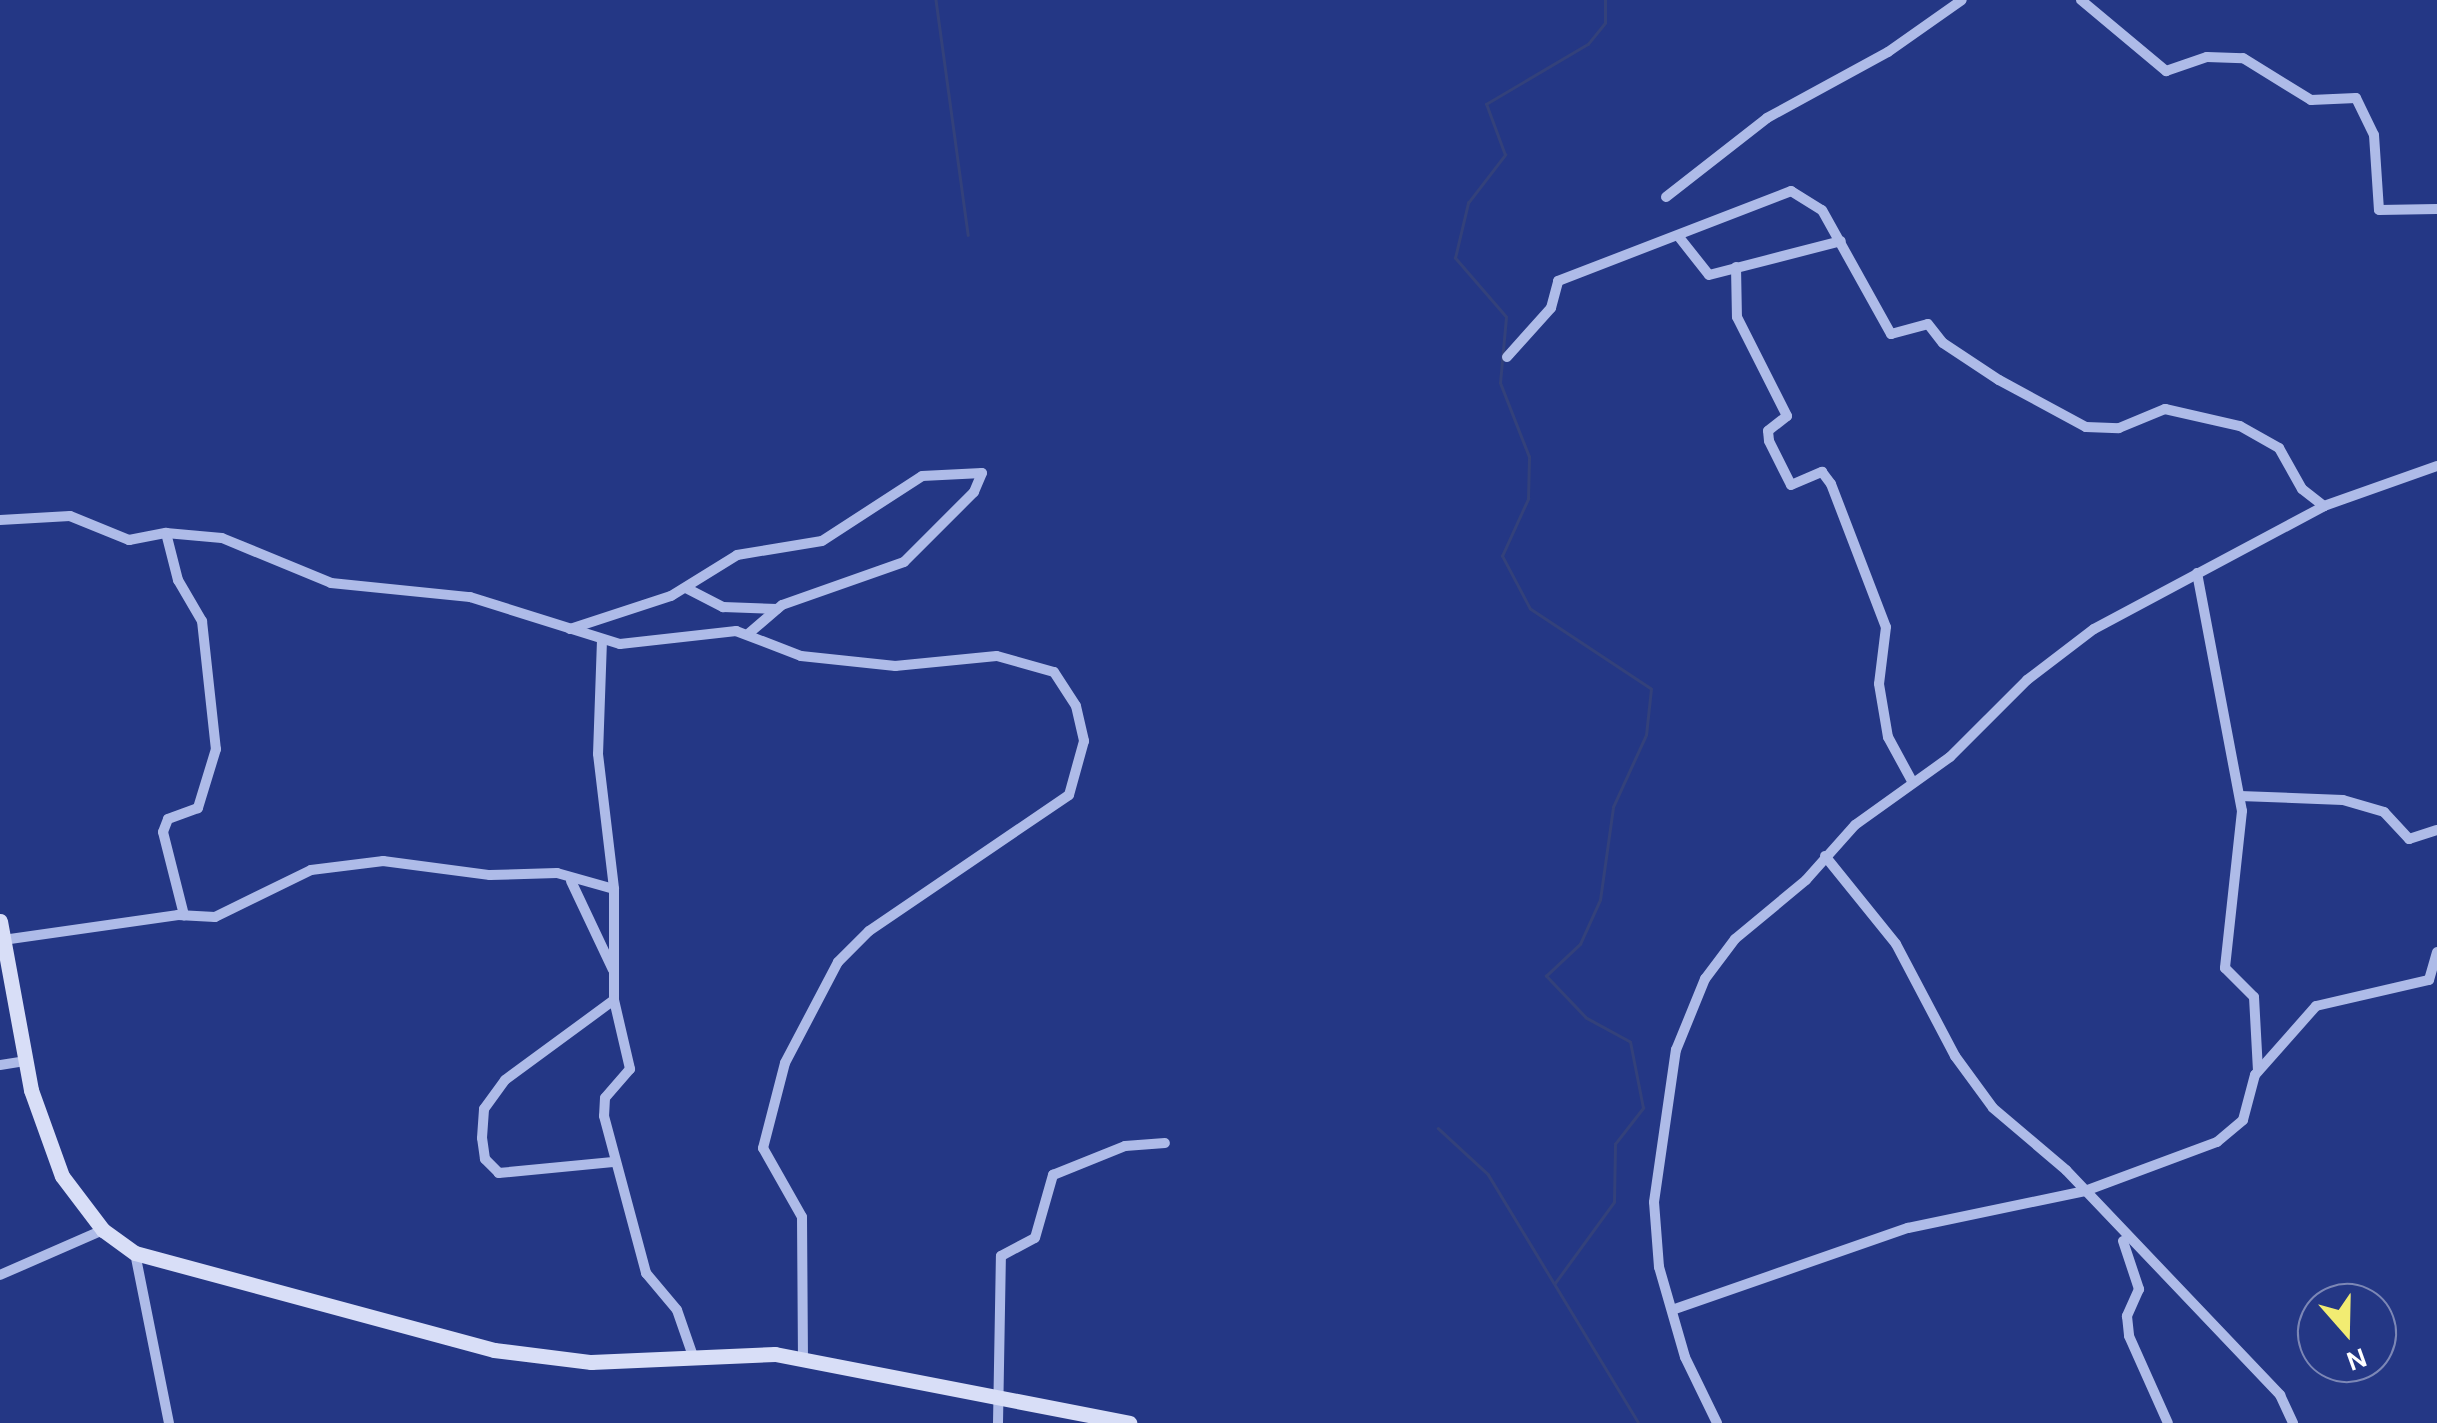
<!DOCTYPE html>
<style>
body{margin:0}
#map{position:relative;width:2437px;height:1423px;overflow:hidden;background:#243785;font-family:Karla,sans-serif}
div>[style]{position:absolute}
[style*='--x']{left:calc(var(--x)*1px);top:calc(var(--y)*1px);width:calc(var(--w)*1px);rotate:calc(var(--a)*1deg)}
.stream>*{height:2.5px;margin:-1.25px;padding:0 1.25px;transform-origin:1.25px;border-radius:1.25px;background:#33417b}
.street>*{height:10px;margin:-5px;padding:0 5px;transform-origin:5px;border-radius:5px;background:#aebbe8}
.secondary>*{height:15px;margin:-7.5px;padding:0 7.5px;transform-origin:7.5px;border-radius:7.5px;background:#d8def7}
span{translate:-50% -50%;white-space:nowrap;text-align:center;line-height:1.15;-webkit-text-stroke:10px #243785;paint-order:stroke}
.north{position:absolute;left:2297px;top:1283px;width:100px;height:100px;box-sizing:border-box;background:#243785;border:2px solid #7c87b6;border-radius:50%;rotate:160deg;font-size:28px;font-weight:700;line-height:40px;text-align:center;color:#fff}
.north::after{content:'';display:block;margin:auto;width:35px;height:45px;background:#f2ec72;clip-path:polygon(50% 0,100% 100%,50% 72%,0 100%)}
</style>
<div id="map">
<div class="stream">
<div style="--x:936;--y:0;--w:237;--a:82.2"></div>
<div style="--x:1438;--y:1128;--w:68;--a:42.6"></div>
<div style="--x:1488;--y:1174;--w:291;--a:58.8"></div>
<div style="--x:1555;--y:1283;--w:100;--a:-53.9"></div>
<div style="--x:1614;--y:1202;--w:58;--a:-89"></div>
<div style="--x:1615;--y:1144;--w:46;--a:-52.1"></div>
<div style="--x:1643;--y:1108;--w:67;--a:-101.1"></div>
<div style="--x:1630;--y:1042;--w:50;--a:-151.4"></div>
<div style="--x:1586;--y:1018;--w:58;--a:-133.6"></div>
<div style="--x:1546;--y:976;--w:47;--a:-43.3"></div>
<div style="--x:1580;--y:944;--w:48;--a:-65.6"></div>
<div style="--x:1600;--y:900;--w:94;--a:-82"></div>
<div style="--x:1613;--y:807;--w:79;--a:-65.4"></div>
<div style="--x:1646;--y:735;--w:46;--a:-83.8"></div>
<div style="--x:1651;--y:689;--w:145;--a:-146.5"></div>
<div style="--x:1530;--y:609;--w:60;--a:-117.8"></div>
<div style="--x:1502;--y:556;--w:63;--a:-65.5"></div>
<div style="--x:1528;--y:499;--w:42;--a:-88.6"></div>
<div style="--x:1529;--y:457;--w:79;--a:-111.4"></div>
<div style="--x:1500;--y:383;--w:66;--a:-84.8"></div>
<div style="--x:1506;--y:317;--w:78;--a:-130.8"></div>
<div style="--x:1455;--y:258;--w:57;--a:-76.7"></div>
<div style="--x:1468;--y:203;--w:61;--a:-52.4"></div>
<div style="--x:1505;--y:155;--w:54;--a:-110.4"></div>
<div style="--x:1486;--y:104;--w:118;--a:-30.5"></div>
<div style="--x:1588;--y:44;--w:27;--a:-51"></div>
<div style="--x:1605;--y:23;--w:23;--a:-90"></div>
</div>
<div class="street">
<div style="--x:2081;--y:0;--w:111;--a:39.9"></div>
<div style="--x:2166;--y:71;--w:43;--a:-18.9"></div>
<div style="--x:2207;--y:57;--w:36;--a:2"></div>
<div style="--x:2243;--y:58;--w:80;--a:31.7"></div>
<div style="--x:2311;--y:100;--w:45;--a:-2.5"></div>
<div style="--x:2356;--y:98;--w:41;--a:64.1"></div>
<div style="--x:2374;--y:135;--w:75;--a:86.2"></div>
<div style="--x:2379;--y:210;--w:58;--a:-1"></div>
<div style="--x:1666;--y:197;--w:128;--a:-38"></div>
<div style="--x:1767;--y:118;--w:138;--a:-28.6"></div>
<div style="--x:1888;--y:52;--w:90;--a:-35.1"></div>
<div style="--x:1679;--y:237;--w:48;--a:51.7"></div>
<div style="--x:1709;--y:275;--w:136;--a:-14.4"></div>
<div style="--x:1736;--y:267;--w:50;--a:88.9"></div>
<div style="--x:1737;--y:317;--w:111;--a:63.2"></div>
<div style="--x:1787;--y:416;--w:24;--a:142"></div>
<div style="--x:1768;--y:431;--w:10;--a:84"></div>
<div style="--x:1769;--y:441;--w:49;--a:63.4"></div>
<div style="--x:1791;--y:485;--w:34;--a:-23"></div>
<div style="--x:1822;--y:472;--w:15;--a:53"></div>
<div style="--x:1831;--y:484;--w:153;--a:69"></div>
<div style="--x:1886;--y:627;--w:57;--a:97"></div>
<div style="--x:1879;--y:684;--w:54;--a:80.4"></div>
<div style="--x:1888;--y:737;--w:52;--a:61.5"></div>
<div style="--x:1507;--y:357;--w:66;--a:-48.1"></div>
<div style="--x:1551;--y:308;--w:28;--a:-75"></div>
<div style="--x:1558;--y:281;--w:250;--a:-21.1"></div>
<div style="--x:1791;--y:191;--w:36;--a:32"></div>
<div style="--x:1822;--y:210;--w:142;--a:60.9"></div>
<div style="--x:1891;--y:334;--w:38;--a:-15"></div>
<div style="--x:1928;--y:324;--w:24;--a:52"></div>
<div style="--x:1943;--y:343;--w:67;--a:33.5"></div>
<div style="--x:1999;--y:380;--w:99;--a:28.4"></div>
<div style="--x:2086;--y:427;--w:33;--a:2"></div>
<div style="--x:2119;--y:428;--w:50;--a:-22.4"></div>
<div style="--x:2165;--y:409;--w:77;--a:12.8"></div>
<div style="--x:2240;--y:426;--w:45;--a:29.4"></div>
<div style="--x:2279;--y:448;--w:47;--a:60.7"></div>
<div style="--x:2302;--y:489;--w:28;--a:38"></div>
<div style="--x:0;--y:520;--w:70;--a:-3.3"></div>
<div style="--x:70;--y:516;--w:64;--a:22.1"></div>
<div style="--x:129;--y:540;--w:38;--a:-11"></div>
<div style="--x:166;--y:533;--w:56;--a:5.1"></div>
<div style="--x:222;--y:538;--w:118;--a:22.4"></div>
<div style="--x:331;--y:583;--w:140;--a:5.8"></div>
<div style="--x:470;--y:597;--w:157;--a:17.4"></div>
<div style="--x:620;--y:644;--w:117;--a:-6.4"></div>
<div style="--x:736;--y:631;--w:70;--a:21"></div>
<div style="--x:801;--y:656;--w:95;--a:6.1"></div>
<div style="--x:895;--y:666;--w:102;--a:-5.6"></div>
<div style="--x:997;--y:656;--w:59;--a:15.7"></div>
<div style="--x:1054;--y:672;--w:40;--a:57.1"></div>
<div style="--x:1076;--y:706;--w:36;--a:77"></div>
<div style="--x:1084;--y:741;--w:56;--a:105.5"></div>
<div style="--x:1069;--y:795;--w:242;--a:145.8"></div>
<div style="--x:869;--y:931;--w:44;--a:135"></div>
<div style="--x:838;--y:962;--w:114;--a:117.7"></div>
<div style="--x:785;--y:1063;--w:88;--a:104.5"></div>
<div style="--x:763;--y:1148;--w:79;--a:60.5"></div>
<div style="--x:802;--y:1217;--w:142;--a:89.6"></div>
<div style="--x:166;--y:533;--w:49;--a:75.7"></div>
<div style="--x:178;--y:580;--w:48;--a:59.7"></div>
<div style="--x:202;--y:621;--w:129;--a:83.8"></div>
<div style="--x:216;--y:749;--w:62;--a:107"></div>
<div style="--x:198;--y:808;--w:32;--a:160"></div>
<div style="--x:168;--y:819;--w:14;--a:111"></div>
<div style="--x:163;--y:832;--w:86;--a:75.8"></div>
<div style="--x:2197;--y:573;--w:242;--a:79.3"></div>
<div style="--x:2242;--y:811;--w:158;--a:96.2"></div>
<div style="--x:2225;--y:968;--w:41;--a:45"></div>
<div style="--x:2254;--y:997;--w:74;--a:86.9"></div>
<div style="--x:686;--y:588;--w:42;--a:27.2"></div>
<div style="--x:723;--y:607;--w:54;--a:2.1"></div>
<div style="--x:570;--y:629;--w:106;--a:-18.1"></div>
<div style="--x:671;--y:596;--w:78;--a:-31.8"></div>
<div style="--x:737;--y:555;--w:86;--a:-9.4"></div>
<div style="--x:822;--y:541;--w:119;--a:-33"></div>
<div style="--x:922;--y:476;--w:60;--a:-2.9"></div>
<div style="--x:982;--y:473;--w:21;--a:113"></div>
<div style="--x:974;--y:492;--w:99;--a:135"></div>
<div style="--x:904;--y:562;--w:129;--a:160.6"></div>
<div style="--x:782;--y:605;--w:45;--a:139.5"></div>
<div style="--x:602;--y:640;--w:114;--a:92"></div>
<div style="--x:598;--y:754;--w:136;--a:83.2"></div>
<div style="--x:614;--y:889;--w:111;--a:90"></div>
<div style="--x:614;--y:1000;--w:71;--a:76.9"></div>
<div style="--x:630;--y:1069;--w:38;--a:131"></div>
<div style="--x:605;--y:1098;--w:18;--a:93"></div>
<div style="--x:604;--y:1116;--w:163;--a:75"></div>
<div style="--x:646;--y:1273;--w:48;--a:50"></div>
<div style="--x:677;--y:1310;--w:49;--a:70.8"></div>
<div style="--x:2240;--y:796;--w:103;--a:2.2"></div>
<div style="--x:2343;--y:800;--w:43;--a:16.3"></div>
<div style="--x:2384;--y:812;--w:37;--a:47"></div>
<div style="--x:2409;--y:839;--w:29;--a:-18"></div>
<div style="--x:1825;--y:856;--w:113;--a:51.1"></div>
<div style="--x:1896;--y:944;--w:127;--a:62.2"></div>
<div style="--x:1955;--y:1056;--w:64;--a:53.8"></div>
<div style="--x:1993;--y:1108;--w:96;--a:40.3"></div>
<div style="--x:2066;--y:1170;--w:311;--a:46.4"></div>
<div style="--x:2280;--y:1395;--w:31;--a:65"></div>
<div style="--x:571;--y:881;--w:98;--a:64.7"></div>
<div style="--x:3;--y:940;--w:177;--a:-8.1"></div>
<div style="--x:178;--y:915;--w:37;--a:3"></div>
<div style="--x:215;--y:917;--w:107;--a:-26.1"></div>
<div style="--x:311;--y:870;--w:73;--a:-7.1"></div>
<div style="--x:383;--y:861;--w:108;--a:7.5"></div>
<div style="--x:490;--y:875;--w:67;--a:-1.7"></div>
<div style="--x:557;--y:873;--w:59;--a:15.7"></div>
<div style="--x:0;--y:1065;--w:25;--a:-9"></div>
<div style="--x:613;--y:1162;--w:115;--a:174.5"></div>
<div style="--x:499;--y:1173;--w:20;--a:-135"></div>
<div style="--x:485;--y:1159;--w:21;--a:-98"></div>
<div style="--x:482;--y:1138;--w:29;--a:-86"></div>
<div style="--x:484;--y:1109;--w:36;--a:-54"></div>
<div style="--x:505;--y:1080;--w:135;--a:-36.3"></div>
<div style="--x:2123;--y:1241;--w:51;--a:71.6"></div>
<div style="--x:2139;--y:1289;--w:30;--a:114"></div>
<div style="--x:2127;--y:1316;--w:20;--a:84"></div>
<div style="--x:2129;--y:1336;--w:95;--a:65.9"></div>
<div style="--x:135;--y:1253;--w:173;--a:78.7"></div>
<div style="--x:0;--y:1275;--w:112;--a:-23.6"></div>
<div style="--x:1672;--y:1310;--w:250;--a:-19.2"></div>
<div style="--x:1908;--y:1228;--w:181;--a:-11.8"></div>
<div style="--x:2085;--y:1191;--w:141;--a:-20.4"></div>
<div style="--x:2217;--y:1142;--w:34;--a:-40"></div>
<div style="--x:2243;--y:1120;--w:47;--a:-75.1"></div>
<div style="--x:2255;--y:1075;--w:92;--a:-48.5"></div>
<div style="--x:2316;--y:1006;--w:116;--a:-13"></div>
<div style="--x:2429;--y:980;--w:29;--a:-74"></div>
<div style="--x:998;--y:1423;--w:167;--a:-89"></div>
<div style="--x:1001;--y:1256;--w:38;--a:-28"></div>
<div style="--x:1035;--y:1238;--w:66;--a:-74.1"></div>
<div style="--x:1053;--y:1175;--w:78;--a:-21.9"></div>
<div style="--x:1125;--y:1146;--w:40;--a:-4.3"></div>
<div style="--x:1717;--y:1423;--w:73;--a:-115.9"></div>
<div style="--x:1685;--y:1357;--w:94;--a:-106.1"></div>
<div style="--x:1659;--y:1267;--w:65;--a:-94.4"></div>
<div style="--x:1654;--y:1202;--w:154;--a:-81.8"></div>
<div style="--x:1676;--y:1050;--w:77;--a:-67.8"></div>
<div style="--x:1705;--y:979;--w:50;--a:-53.1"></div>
<div style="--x:1735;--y:939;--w:92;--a:-39.7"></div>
<div style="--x:1806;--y:880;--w:74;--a:-48.3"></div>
<div style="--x:1855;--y:825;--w:117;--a:-35.6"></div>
<div style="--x:1950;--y:757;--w:109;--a:-45"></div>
<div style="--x:2027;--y:680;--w:84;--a:-37.3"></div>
<div style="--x:2094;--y:629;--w:261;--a:-28.1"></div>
<div style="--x:2324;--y:506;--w:120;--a:-19.5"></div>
</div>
<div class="secondary">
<div style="--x:0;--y:921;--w:172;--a:79.6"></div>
<div style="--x:31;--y:1090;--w:91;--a:70.2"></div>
<div style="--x:62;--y:1176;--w:68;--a:52.8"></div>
<div style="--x:103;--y:1230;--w:39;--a:36"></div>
<div style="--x:135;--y:1253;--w:372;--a:15.1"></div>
<div style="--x:494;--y:1350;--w:98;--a:7.1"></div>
<div style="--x:591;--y:1362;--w:184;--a:-2.5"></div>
<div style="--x:775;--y:1354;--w:361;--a:11"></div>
</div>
<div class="north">N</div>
</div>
